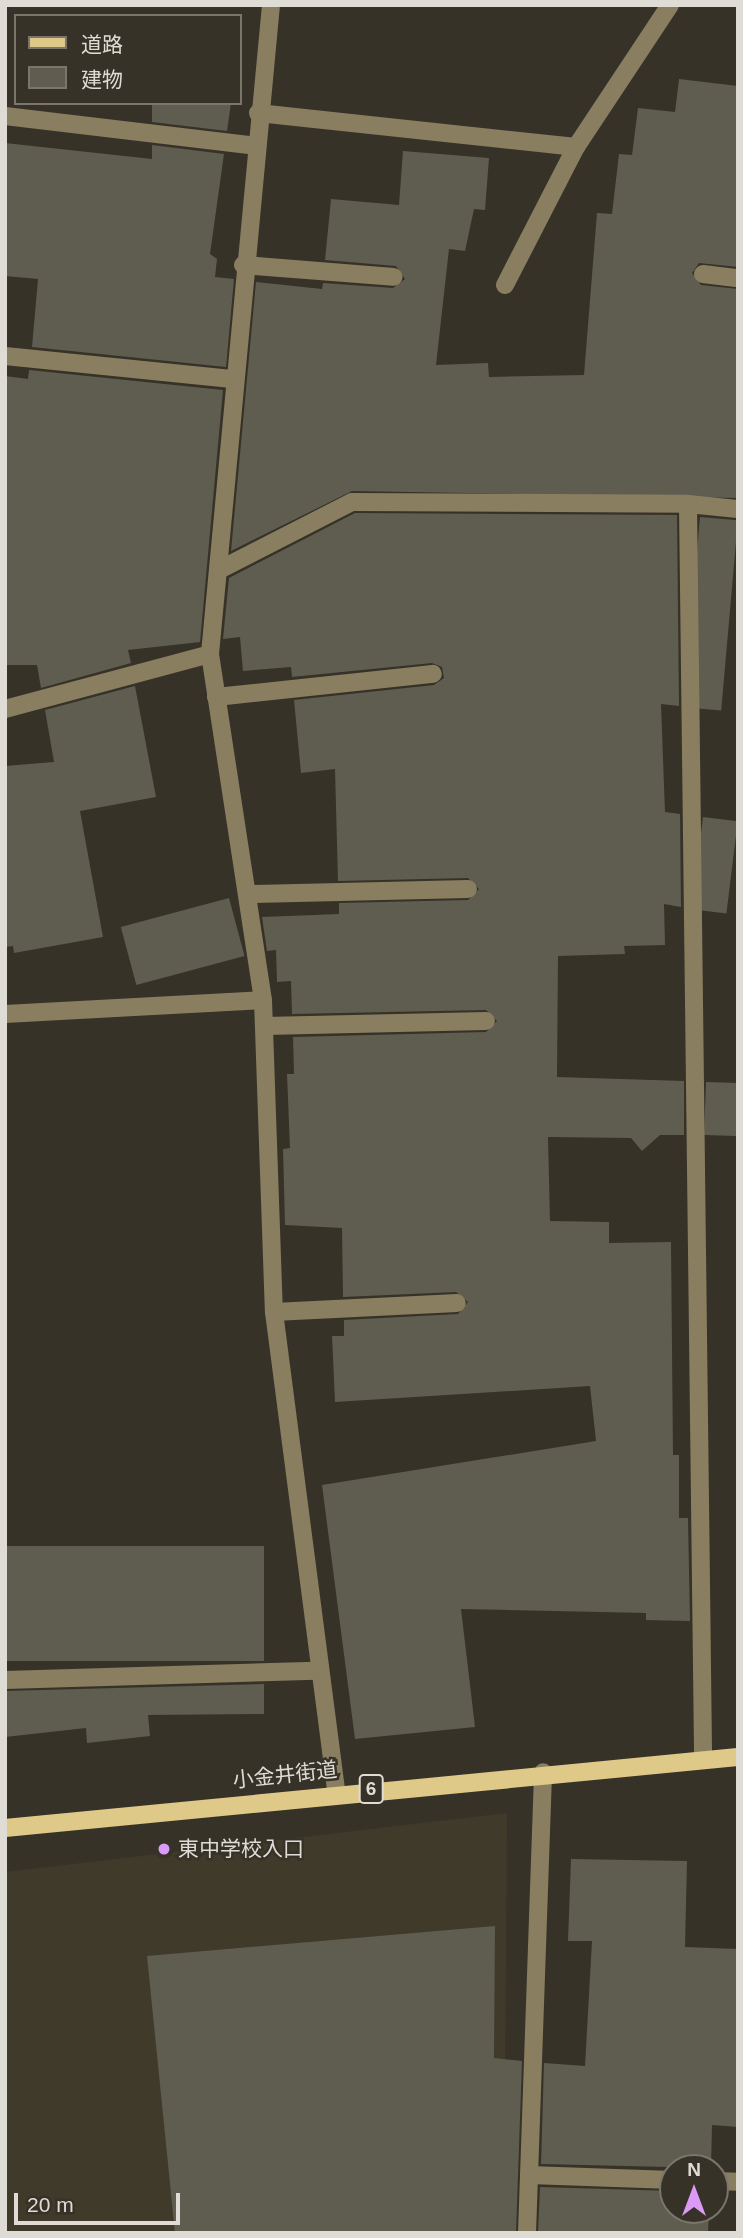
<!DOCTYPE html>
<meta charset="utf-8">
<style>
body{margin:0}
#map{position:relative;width:743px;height:2238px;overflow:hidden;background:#363228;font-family:Helvetica,"Noto Sans JP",sans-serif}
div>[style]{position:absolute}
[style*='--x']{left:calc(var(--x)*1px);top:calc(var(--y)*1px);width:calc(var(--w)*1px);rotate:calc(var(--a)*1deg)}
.built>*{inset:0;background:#403a2a}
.building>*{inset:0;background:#5f5c50;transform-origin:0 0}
.minor>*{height:18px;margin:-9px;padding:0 9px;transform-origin:9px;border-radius:9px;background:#897e60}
.major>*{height:18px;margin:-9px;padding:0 9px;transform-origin:9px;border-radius:9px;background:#dfc989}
.dots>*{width:19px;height:19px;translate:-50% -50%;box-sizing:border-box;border:4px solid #363228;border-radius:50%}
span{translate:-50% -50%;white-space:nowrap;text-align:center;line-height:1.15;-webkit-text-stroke:5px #363228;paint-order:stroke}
.shield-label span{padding:2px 5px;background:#363228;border:2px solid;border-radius:5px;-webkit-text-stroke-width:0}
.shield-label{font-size:19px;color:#dfdcd6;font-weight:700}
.street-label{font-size:21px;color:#dfdcd6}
.poi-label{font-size:21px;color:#dfdcd6}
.left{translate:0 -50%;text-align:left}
.frame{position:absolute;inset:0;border:7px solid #dfdcd6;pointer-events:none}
.legend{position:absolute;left:14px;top:14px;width:228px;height:91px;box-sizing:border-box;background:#363228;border:2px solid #7a766e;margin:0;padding:9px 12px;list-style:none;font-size:21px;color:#dfdcd6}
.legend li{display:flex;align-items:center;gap:14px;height:35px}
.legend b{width:35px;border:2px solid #7a766e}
.north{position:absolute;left:659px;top:2154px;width:70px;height:70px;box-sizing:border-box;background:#363228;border:2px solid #7a766e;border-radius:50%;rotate:0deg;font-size:19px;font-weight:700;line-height:28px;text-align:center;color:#dfdcd6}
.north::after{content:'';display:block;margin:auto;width:24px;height:32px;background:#db9af6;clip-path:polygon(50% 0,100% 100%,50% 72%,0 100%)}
.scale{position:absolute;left:14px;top:2193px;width:166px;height:32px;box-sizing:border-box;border:4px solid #dfdcd6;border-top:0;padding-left:9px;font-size:21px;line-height:24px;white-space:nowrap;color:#dfdcd6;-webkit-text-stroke:5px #363228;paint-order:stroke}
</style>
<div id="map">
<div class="built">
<div style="clip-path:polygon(507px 1813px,504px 2233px,5px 2233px,5px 1872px)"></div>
</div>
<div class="building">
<div style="clip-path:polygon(679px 79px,738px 86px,738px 267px,699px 263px,692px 273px,701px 285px,738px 289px,738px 498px,352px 491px,231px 551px,256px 282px,322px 289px,323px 283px,393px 288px,405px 279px,396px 266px,325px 260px,331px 199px,399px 205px,403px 151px,489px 158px,485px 210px,474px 209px,465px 251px,449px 249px,436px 365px,488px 363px,489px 377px,584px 375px,597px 213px,612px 214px,619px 154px,632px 155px,638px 108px,675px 112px)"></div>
<div style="clip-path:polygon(152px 103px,231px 103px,227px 131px,152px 122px)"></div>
<div style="clip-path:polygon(5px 143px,152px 159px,152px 145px,224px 154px,210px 254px,217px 259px,215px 277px,234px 279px,226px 367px,32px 347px,38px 279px,5px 276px)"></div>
<div style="clip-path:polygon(29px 370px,223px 390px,200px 642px,128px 650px,131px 663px,41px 688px,37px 665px,5px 665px,5px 376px,28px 379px)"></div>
<div style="clip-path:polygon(355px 513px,677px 515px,679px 706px,661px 704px,665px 812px,680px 814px,681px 907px,664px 904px,665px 945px,624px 946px,625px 954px,558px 956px,557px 1077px,684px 1081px,684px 1135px,660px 1135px,642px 1151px,631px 1138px,548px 1137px,550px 1221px,609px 1222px,609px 1243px,671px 1242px,673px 1455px,679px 1455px,679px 1518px,688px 1518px,690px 1621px,646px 1620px,646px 1613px,461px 1609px,475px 1727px,355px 1739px,322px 1485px,596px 1441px,590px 1386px,335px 1402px,332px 1336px,344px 1336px,344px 1320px,458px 1314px,468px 1302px,456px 1292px,343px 1297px,342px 1228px,285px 1225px,283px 1149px,290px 1148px,287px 1074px,294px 1074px,293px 1037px,486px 1032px,497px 1021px,486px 1010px,292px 1014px,291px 981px,277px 982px,276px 950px,267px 951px,262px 917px,339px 914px,339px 903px,468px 900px,479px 889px,468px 878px,338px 881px,335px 769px,301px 773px,294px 700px,434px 685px,444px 678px,442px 667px,432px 663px,292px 677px,291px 667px,243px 671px,240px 637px,223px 639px,229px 578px)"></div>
<div style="left:700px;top:517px;width:38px;height:191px;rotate:5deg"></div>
<div style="clip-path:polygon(135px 686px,156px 797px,80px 811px,103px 937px,14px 953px,13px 946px,5px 947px,5px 766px,54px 762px,45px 710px)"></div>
<div style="left:703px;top:817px;width:35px;height:93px;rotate:7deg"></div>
<div style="left:229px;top:898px;width:60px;height:112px;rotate:75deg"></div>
<div style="left:706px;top:1082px;width:32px;height:53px;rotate:2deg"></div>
<div style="left:264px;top:1546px;width:115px;height:259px;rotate:90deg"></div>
<div style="clip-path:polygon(264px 1684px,264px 1714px,148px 1715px,150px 1736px,87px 1743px,86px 1728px,5px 1737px,5px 1691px)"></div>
<div style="clip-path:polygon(571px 1859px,687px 1861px,685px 1947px,738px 1949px,738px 2127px,712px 2125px,711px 2168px,541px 2164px,544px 2063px,585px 2066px,592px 1941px,568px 1941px)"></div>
<div style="clip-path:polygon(495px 1926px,494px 2058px,522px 2061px,516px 2233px,175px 2233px,147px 1956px)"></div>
<div style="clip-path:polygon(540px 2187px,673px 2191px,673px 2210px,709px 2210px,708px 2233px,538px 2233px)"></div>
</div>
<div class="minor">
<div style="--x:271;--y:5;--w:652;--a:95.37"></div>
<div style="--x:210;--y:654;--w:350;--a:81.3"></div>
<div style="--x:263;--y:1000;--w:312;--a:88"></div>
<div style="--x:274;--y:1312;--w:484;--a:82.6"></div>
<div style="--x:258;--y:113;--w:320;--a:6.1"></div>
<div style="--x:5;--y:116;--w:252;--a:6.8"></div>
<div style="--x:243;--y:265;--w:151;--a:4.5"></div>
<div style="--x:703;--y:274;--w:35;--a:7"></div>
<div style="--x:505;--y:285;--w:155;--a:-62.8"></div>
<div style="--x:576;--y:147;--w:170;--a:-56.5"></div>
<div style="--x:5;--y:356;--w:228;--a:5.8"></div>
<div style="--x:688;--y:504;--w:50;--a:5.7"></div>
<div style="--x:221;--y:569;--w:147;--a:-27.1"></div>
<div style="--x:352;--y:502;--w:336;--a:0.3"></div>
<div style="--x:688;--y:504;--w:1253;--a:89.31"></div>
<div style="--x:216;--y:697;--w:218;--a:-6.1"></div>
<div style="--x:5;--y:709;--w:212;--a:-15"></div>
<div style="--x:249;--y:894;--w:219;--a:-1.3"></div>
<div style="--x:5;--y:1014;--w:258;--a:-3.1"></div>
<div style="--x:265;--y:1026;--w:221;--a:-1.3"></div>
<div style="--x:274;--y:1312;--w:183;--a:-2.8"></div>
<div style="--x:5;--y:1680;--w:311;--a:-1.7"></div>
<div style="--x:529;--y:2175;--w:144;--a:2"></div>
<div style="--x:715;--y:2181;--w:23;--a:2"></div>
<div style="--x:527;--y:2233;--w:461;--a:-88"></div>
</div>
<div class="major">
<div style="--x:5;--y:1828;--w:736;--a:-5.53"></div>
</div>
<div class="dots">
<div style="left:164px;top:1849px;background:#db9af6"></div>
</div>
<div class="shield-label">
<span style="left:371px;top:1789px">6</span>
</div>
<div class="street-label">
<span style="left:285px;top:1775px;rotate:-6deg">小金井街道</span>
</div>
<div class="poi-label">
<span class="left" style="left:178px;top:1849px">東中学校入口</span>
</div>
<div class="frame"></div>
<ul class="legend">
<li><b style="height:9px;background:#dfc989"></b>道路</li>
<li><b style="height:19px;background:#5f5c50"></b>建物</li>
</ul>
<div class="north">N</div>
<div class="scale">20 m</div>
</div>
